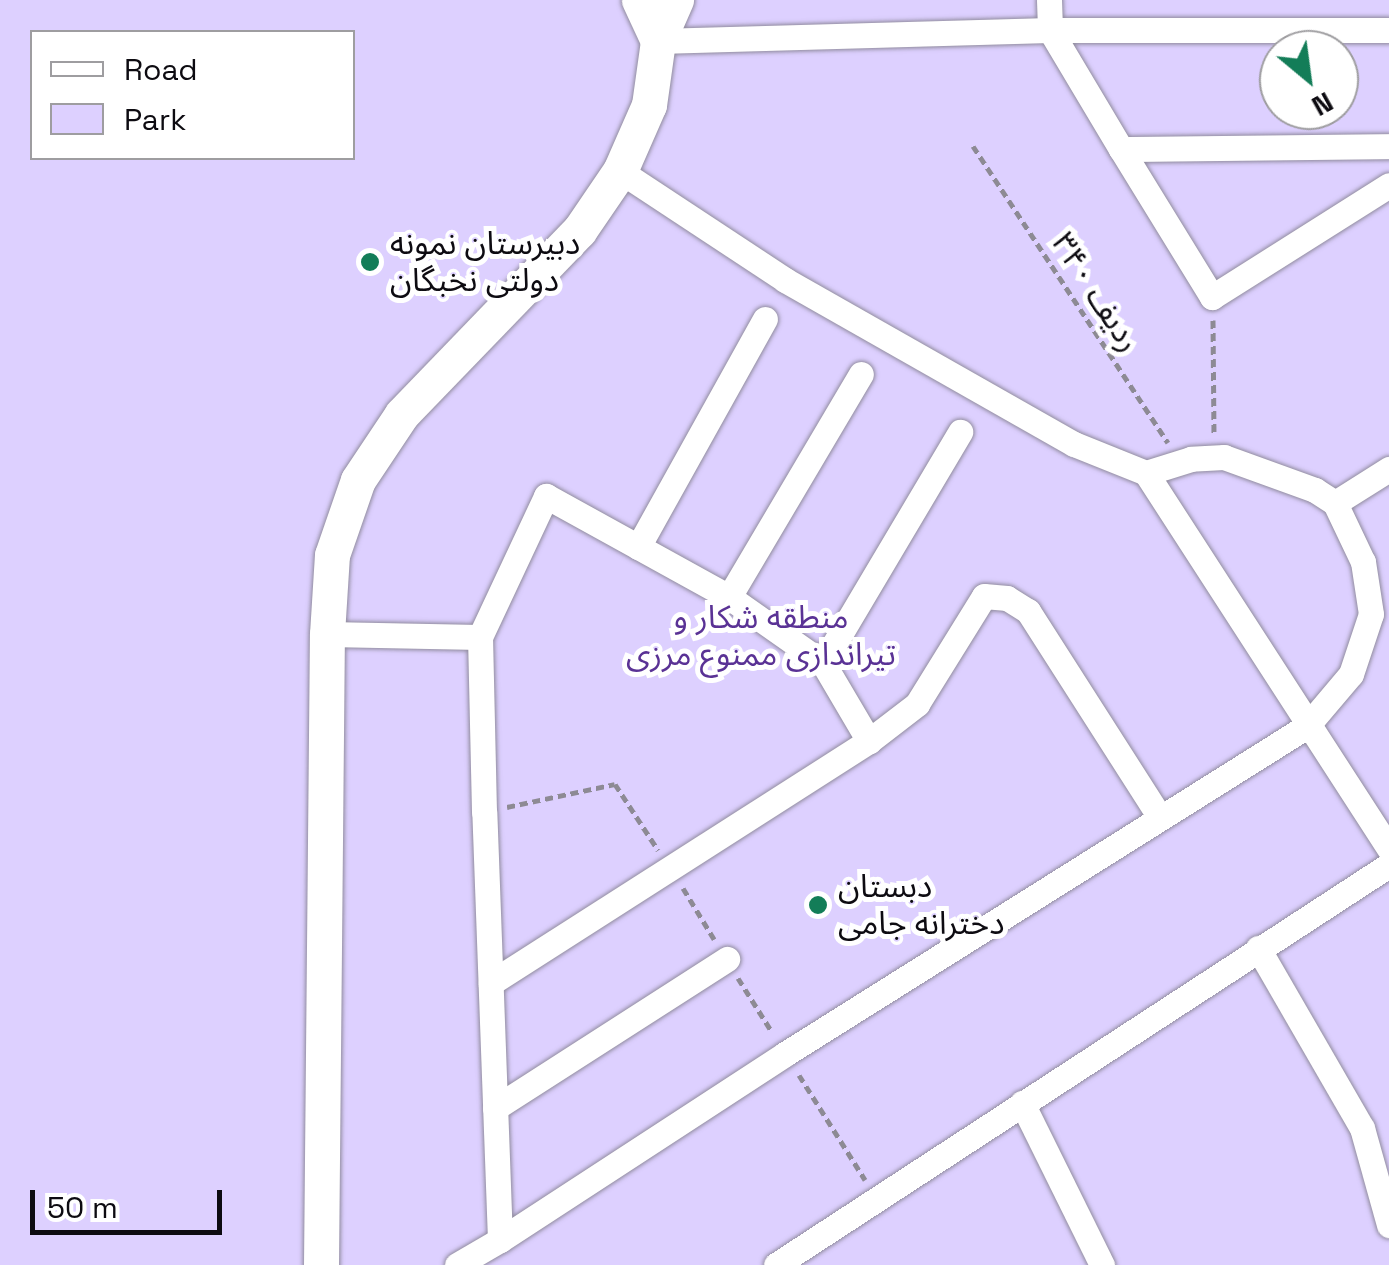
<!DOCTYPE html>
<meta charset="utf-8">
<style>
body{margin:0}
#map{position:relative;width:1389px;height:1265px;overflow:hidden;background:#f4f1fd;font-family:"Space Grotesk","Noto Sans Arabic",sans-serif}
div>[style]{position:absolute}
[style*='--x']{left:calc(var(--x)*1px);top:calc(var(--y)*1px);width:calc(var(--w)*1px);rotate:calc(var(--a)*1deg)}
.green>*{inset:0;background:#ddd0ff}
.path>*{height:5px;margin-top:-2.5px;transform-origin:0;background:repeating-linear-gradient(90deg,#8d8a94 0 8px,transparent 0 13px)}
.roads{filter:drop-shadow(0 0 2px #918c9f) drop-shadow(0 0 2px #918c9f)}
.street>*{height:25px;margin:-12.5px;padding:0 12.5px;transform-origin:12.5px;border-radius:12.5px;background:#fff}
.secondary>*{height:35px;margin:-17.5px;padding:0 17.5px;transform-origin:17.5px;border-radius:17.5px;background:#fff}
.dots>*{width:28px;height:28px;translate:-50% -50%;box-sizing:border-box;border:5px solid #fff;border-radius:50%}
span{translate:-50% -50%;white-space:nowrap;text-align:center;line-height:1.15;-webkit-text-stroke:10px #fff;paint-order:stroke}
.poi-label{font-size:32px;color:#0d0b11}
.left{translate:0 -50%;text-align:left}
.street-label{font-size:32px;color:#0d0b11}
.park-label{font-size:32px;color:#5a3295}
.legend{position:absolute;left:30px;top:30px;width:325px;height:130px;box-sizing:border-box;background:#fff;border:2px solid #9e9da0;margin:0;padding:12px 18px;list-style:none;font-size:30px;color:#0d0b11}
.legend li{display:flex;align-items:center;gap:20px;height:50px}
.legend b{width:50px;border:2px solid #9e9da0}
.north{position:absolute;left:1259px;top:30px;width:100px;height:100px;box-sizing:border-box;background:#fff;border:2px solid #9e9da0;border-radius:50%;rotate:151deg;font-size:28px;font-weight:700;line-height:40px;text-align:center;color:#0d0b11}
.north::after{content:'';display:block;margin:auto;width:35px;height:45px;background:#137d58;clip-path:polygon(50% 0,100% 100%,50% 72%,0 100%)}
.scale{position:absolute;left:30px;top:1190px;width:192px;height:45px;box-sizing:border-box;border:5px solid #0d0b11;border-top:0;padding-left:12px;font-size:30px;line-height:35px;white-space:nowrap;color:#0d0b11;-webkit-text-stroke:8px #fff;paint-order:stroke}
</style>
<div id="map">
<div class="green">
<div style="clip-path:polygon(evenodd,0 0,1389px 0,1389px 1265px,0 1265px,0 0,32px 32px,352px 32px,352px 158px,32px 158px,32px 32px,0 0,1279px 50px,1339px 50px,1339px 110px,1279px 110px,1279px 50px)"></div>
</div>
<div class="path">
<div style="--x:973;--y:146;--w:355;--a:56.7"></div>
<div style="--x:1213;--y:320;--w:114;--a:89.5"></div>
<div style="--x:507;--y:807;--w:110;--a:-12"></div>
<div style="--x:615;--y:784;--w:79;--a:56.9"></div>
<div style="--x:683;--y:888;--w:60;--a:58.7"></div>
<div style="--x:738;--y:978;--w:64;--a:57.8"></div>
<div style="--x:799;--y:1075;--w:124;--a:57.8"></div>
</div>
<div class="roads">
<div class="street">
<div style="--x:1049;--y:0;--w:30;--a:88"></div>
<div style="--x:1050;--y:30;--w:139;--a:59.2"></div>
<div style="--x:1121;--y:149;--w:268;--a:-0.6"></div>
<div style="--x:658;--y:41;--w:392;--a:-1.6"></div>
<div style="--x:1050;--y:30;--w:339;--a:0"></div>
<div style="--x:1121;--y:149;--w:174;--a:58.4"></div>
<div style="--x:1212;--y:297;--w:209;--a:-32.3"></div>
<div style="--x:620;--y:171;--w:198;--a:33.4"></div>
<div style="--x:785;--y:280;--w:332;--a:29.6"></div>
<div style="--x:1074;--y:444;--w:78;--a:21.9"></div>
<div style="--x:1146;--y:473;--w:447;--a:57.1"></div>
<div style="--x:1335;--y:503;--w:64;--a:-32.2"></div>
<div style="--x:638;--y:547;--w:261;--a:-60.9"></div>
<div style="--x:729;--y:597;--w:259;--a:-59.4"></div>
<div style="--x:327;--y:634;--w:153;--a:1.1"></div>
<div style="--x:823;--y:663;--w:269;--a:-59.3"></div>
<div style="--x:869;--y:741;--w:61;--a:-37.6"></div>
<div style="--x:917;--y:704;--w:127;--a:-58.2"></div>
<div style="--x:984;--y:596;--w:23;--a:5"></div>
<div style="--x:1007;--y:598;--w:25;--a:32"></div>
<div style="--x:1028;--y:611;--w:243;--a:57.4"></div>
<div style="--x:1258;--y:948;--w:208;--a:60"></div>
<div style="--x:1362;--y:1128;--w:101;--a:74.4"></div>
<div style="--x:1022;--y:1103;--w:181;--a:63.7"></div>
<div style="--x:495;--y:1108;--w:276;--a:-32.7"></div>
<div style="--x:500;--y:1240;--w:340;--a:-33.1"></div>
<div style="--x:785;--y:1054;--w:616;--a:-32.14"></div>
<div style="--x:1307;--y:726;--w:68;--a:-49.8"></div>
<div style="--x:1351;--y:674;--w:63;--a:-71.6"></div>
<div style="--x:1371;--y:614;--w:53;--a:-98.7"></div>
<div style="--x:1363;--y:562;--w:65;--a:-115.4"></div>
<div style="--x:1335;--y:503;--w:24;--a:-147"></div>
<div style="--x:1315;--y:490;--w:97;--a:-160.1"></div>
<div style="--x:1224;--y:457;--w:33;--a:177"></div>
<div style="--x:1191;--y:459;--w:47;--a:162.7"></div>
<div style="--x:457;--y:1265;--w:50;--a:-30.2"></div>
<div style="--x:500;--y:1240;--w:428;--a:-92.1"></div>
<div style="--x:484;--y:812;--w:175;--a:-91.3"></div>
<div style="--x:480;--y:637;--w:156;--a:-64.9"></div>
<div style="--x:546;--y:496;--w:209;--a:28.9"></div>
<div style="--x:729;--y:597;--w:115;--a:35.1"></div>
<div style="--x:823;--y:663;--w:91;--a:59.5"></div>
<div style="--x:869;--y:741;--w:449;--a:147.4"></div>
<div style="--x:776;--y:1265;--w:732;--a:-33.13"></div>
</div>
<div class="secondary">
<div style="--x:639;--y:0;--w:45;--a:65.1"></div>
<div style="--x:321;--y:1265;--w:631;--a:-89.46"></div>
<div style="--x:327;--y:634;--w:79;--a:-86.4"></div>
<div style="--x:332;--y:555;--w:79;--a:-70.9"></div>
<div style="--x:358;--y:480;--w:79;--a:-56.3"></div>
<div style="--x:402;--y:414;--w:255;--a:-46"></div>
<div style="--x:579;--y:231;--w:73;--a:-55.7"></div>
<div style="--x:620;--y:171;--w:72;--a:-66.3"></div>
<div style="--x:649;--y:105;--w:65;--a:-82"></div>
<div style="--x:658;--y:41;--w:45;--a:-66.3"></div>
</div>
</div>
<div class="dots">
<div style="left:370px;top:262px;background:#137d58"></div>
<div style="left:818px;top:905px;background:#137d58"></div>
</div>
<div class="poi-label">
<span class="left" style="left:390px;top:262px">دبیرستان نمونه<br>دولتی نخبگان</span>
<span class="left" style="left:838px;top:905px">دبستان<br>دخترانه جامی</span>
</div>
<div class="street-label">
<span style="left:1096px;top:292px;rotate:57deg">ردیف ۳۴۰</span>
</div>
<div class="park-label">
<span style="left:761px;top:636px">منطقه شکار و<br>تیراندازی ممنوع مرزی</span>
</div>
<ul class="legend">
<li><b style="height:12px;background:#fff"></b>Road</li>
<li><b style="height:28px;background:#ddd0ff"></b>Park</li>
</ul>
<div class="north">N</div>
<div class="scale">50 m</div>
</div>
